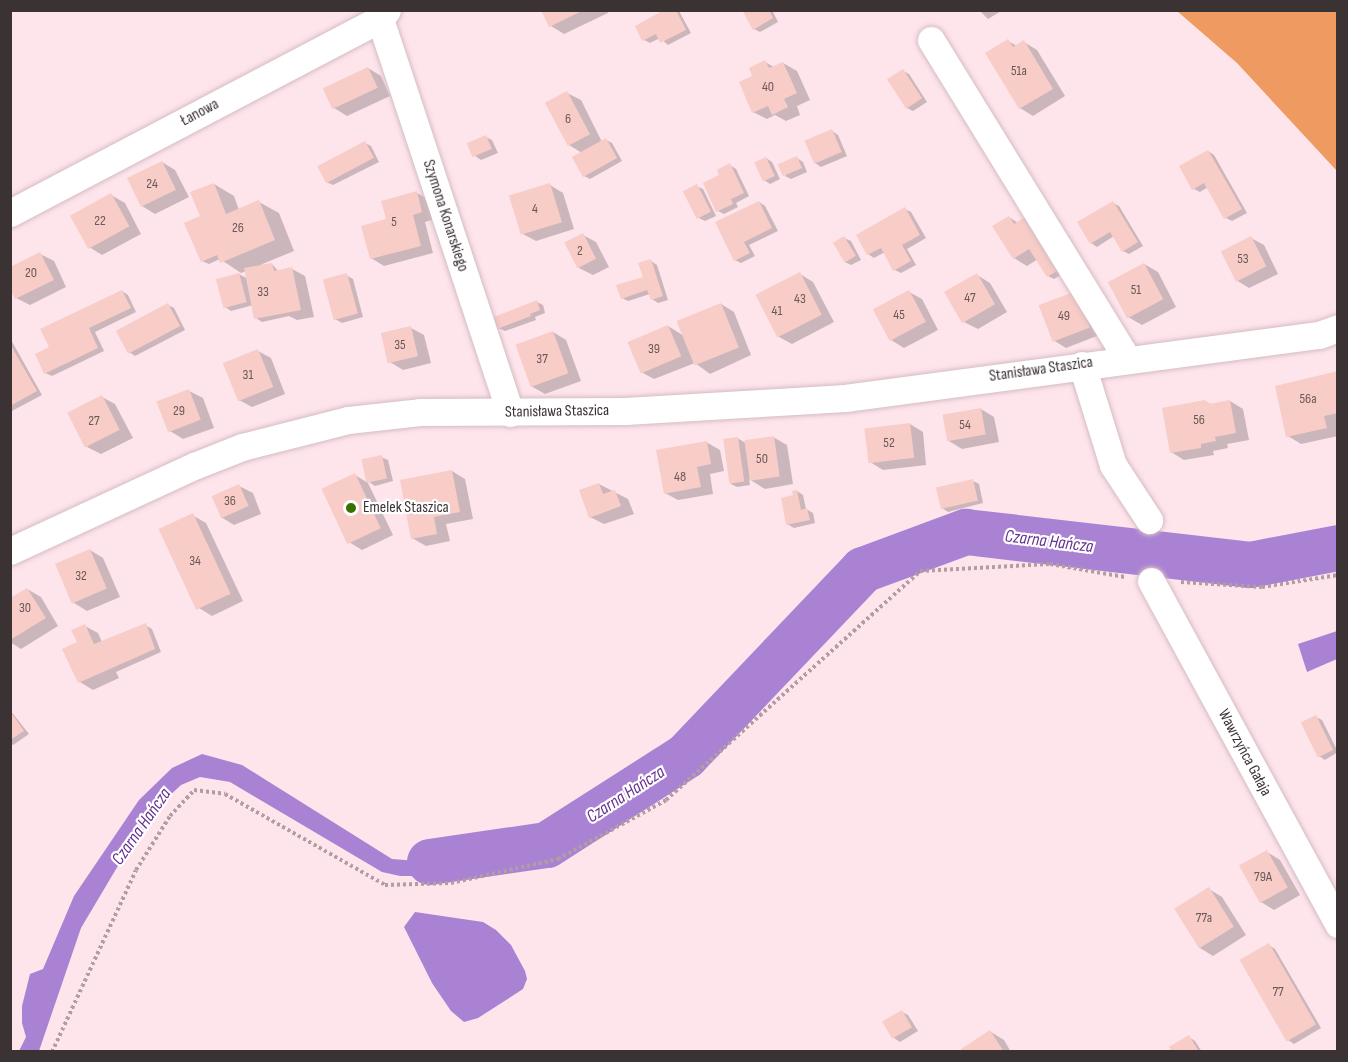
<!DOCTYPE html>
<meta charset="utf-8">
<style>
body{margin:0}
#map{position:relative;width:1348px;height:1062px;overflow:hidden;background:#fee4eb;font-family:"Sofia Sans Condensed",sans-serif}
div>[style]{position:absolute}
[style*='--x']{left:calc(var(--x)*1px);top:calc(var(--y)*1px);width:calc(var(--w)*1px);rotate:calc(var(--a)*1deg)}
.forest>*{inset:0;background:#ef9a61}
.water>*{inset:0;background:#aa82d4}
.shadow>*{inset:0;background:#0003}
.river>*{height:46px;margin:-23px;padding:0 23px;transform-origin:23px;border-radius:23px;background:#aa82d4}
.building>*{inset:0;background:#f8ccc7;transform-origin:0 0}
.path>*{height:4px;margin-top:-2px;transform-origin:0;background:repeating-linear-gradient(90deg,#b19da2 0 3px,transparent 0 6px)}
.roads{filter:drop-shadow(0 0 2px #d4bcc2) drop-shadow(0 0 2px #d4bcc2)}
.street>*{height:27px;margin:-13.5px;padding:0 13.5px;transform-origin:13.5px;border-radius:13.5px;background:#fff}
.dots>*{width:16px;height:16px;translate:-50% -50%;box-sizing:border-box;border:3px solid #fff;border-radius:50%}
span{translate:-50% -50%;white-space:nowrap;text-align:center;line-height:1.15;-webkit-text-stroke:4.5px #fff;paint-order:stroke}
.number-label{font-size:14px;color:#6a5859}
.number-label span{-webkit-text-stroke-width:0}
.street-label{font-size:16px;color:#3b3234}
.poi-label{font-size:16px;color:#3b3234}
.left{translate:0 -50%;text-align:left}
.water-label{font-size:18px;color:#653091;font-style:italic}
.frame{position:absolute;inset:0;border:12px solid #3b3234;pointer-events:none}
</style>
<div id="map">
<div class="forest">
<div style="clip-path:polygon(1177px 11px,1337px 11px,1337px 171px,1237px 63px)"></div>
</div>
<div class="water">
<div style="clip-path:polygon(1337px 631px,1337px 659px,1307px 672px,1298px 644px)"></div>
<div style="clip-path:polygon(202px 754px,242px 765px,392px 859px,418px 861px,489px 850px,504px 862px,474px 871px,431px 876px,400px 876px,382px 872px,230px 782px,200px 777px,181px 785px,165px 800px,122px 859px,81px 928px,39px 1051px,19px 1051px,26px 1037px,22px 1023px,22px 1006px,30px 974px,43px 969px,74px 896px,139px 800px,172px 768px)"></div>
<div style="clip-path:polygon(415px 912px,483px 922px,496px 930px,511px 945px,525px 971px,527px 979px,523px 989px,478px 1018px,464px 1022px,451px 1011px,432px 983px,404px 927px)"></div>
</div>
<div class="shadow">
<div style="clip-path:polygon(543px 10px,607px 10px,608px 13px,564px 34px,551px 26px)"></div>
<div style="clip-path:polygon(667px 10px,679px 11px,691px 33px,668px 45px,660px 38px,650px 43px,644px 40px)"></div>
<div style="clip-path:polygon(743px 10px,772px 10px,778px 22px,760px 32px,754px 29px)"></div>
<div style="clip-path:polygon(979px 10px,1003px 10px,988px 19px)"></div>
<div style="clip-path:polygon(1008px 41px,1017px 46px,1024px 42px,1037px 50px,1065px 96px,1033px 116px,1020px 108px)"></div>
<div style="clip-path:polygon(765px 62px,774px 67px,783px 63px,797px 71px,810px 100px,797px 106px,800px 115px,786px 121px,775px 115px,767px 119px,753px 112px,754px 77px)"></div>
<div style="clip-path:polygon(368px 68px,381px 76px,390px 96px,347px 116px,334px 108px)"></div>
<div style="clip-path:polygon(903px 71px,909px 74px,927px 102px,913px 111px,907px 108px)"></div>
<div style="clip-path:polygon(567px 93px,581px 100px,602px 142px,606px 140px,612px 143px,622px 161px,590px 179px,584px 176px,582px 153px,569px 145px)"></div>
<div style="clip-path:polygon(832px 131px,838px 135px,847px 156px,821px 167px,815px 163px)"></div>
<div style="clip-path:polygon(486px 137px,492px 140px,498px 153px,481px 160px,475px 156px)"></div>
<div style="clip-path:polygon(365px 143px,371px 146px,379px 162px,333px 185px,326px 182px)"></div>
<div style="clip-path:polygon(1208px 151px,1214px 155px,1247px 213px,1232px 221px,1226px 218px,1208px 187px,1200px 192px,1194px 189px)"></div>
<div style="clip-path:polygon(766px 158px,772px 162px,780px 179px,770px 184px,764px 180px)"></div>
<div style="clip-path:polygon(797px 158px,803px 162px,807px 172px,791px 179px,785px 176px)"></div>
<div style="clip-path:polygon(162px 162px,175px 170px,189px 197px,155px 214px,142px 206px)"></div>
<div style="clip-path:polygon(730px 165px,736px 169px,749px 196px,736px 203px,738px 207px,724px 214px,718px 211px)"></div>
<div style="clip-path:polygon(214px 184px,234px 196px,239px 210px,259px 202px,279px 213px,294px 251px,260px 265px,272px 264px,278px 271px,292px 269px,305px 276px,314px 317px,297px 320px,289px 316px,262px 322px,256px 318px,253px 305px,231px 311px,225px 307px,239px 274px,248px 279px,246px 271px,241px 273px,220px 259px,209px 264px,202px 261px,202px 216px)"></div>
<div style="clip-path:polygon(550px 185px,563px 193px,574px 229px,536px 241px,523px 234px)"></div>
<div style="clip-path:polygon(696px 186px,703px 189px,716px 216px,705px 221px,699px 218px)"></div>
<div style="clip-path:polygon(417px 193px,430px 200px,435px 219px,425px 222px,433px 253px,384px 266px,371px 258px,388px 220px)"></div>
<div style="clip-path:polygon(111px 195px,125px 203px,141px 234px,102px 255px,89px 247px)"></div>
<div style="clip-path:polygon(759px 202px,765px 206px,778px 231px,749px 245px,755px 256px,741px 263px,735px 260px)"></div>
<div style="clip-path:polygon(1113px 203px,1119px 206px,1143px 246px,1129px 254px,1123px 251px,1114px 236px,1097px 247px,1091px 243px)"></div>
<div style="clip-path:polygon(905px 209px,911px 212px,926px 238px,907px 249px,916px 265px,901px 273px,895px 270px,885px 252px,874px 258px,868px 254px)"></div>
<div style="clip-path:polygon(1009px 217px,1018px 223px,1069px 270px,1054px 279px,1048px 276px,1038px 259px,1027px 266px,1014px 258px)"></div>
<div style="clip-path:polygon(583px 235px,596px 242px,609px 267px,593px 275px,579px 268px)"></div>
<div style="clip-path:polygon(844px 238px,851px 241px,861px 260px,851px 265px,845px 262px)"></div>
<div style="clip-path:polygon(1251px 238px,1264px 245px,1278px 274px,1249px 288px,1236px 280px,1222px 252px)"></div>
<div style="clip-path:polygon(40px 254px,54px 261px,66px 287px,30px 305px,16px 298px)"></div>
<div style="clip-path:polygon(651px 261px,657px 265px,668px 300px,658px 303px,652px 299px,650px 294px,628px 301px,622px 298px,644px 278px)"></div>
<div style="clip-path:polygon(1144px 264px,1158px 272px,1176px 307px,1142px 325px,1128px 317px,1110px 282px)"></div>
<div style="clip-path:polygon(800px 274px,813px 282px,834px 322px,792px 344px,779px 337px)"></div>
<div style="clip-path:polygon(346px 275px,353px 279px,363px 317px,342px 323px,335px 319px)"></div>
<div style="clip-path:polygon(977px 275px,990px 283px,1007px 312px,978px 329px,964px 322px)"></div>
<div style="clip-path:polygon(122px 291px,128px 295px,136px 312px,95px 332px,104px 351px,52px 376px,45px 373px,51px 348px)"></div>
<div style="clip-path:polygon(909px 292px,922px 299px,938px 330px,904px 348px,891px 340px)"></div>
<div style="clip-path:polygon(1076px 293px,1102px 334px,1066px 348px,1053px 340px)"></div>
<div style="clip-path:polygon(537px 302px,543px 305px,545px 313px,535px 317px,536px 320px,505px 331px,498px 328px)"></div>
<div style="clip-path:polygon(721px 304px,734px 312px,751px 355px,710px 374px,695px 363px,654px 379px,641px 372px,668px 326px,684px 336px)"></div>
<div style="clip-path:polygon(168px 305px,174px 308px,185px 330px,135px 356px,129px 352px)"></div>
<div style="clip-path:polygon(411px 328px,424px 335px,431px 363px,403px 370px,390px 362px)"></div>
<div style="clip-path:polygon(553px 332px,566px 340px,581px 381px,545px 394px,531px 386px)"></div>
<div style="clip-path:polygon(10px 338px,42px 395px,10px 412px)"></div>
<div style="clip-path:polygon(258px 351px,271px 358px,285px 394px,252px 407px,239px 400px)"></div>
<div style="clip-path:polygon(1338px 373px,1338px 436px,1301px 444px,1288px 436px)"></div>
<div style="clip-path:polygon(189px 391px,203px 398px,214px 428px,183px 439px,170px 431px)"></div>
<div style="clip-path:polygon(102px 397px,115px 404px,133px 438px,101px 454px,87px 447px)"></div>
<div style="clip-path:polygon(1205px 401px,1211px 405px,1230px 401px,1243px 409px,1249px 440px,1227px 444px,1228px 448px,1213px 451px,1214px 455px,1184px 460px,1171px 452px)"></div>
<div style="clip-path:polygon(981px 409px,994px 417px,999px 442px,962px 449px,949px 441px)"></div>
<div style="clip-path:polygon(910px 424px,923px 432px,926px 465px,883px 470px,870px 462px)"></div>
<div style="clip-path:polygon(773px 437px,787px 445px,793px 484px,765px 489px,749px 479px,750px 485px,737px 487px,731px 484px,737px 438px,746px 443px)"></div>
<div style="clip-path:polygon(706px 442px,720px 450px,724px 471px,710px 474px,713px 494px,678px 500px,665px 493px)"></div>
<div style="clip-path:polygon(381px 457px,388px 460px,393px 481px,375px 486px,369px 482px)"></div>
<div style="clip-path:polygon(452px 471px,465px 479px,473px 519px,446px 524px,450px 541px,426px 546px,412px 538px)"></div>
<div style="clip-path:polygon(355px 475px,368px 483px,393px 535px,362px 550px,349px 542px)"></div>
<div style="clip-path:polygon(973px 481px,979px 484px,983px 503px,948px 512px,942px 508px)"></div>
<div style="clip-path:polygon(599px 484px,628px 499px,634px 514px,604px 524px,590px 517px)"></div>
<div style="clip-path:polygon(239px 486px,253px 493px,261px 514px,234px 525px,221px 517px)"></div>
<div style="clip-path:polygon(797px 491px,803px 495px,806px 509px,813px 513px,815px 523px,794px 528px,787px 524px)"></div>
<div style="clip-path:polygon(192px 515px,206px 523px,243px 601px,212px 616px,199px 608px)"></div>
<div style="clip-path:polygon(90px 550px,103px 558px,120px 597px,87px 611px,74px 603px)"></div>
<div style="clip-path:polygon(27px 589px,41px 597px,58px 626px,21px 649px,10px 642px,10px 600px)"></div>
<div style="clip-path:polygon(145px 625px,152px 629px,161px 652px,116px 672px,119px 678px,93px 690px,80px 682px,64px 649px,79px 643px,85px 626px,98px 633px,102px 642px)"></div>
<div style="clip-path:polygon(10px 710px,29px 734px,13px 745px,10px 743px)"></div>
<div style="clip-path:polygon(1316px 717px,1322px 720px,1338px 752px,1325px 760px,1319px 756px)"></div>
<div style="clip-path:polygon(1267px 852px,1280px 860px,1300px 895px,1274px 910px,1261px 902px)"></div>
<div style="clip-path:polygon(1209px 889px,1222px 897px,1246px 935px,1213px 956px,1200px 948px)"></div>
<div style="clip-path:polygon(1269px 945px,1275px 949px,1321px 1028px,1294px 1044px,1288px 1040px)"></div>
<div style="clip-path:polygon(902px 1012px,908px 1015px,918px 1031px,900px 1042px,894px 1038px)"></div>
<div style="clip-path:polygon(991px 1032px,1004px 1040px,1011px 1052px,964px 1052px)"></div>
<div style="clip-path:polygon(1189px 1037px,1195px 1041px,1202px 1052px,1174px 1052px)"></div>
</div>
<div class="river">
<div style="--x:430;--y:862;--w:118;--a:-8.3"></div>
<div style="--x:547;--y:845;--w:165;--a:-32.6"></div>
<div style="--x:686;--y:756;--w:257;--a:-46.4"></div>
<div style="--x:863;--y:570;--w:110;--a:-20.3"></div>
<div style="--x:966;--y:532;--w:286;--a:6.6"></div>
<div style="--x:1250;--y:565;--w:90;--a:-10.9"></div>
</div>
<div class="building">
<div style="clip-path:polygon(541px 10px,584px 10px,549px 27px)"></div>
<div style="clip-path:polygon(664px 10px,676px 10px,686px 30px,660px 43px,656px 34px,642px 41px,635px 26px)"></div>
<div style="clip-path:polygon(742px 10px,769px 10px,773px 18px,753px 30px)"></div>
<div style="clip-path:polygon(1008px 39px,1013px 47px,1024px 40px,1053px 89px,1019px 109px,985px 53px)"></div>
<div style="clip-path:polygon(765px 60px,769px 68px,783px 62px,797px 93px,784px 99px,788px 107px,772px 115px,768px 106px,752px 113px,739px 82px,752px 76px,749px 68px)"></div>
<div style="left:368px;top:67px;width:23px;height:50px;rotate:65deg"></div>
<div style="left:903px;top:69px;width:35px;height:19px;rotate:57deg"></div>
<div style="left:567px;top:91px;width:49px;height:25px;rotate:62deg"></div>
<div style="left:832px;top:129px;width:25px;height:30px;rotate:67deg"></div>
<div style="left:486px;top:135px;width:15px;height:21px;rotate:67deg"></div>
<div style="left:606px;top:138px;width:23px;height:39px;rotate:61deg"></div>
<div style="left:365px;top:141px;width:19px;height:54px;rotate:62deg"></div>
<div style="clip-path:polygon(1208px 150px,1242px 209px,1224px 219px,1204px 183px,1192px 190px,1179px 166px)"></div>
<div style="left:797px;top:156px;width:13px;height:21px;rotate:67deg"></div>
<div style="left:766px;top:157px;width:21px;height:13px;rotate:65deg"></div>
<div style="left:162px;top:161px;width:32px;height:39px;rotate:64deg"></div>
<div style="clip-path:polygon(730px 163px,744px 193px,731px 199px,733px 204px,716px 212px,703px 183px,719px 175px,717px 170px)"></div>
<div style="clip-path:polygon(214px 183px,226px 214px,259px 200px,275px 240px,220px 263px,217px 255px,201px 262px,184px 223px,200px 216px,190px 192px)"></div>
<div style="left:550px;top:183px;width:41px;height:43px;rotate:73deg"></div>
<div style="left:697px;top:184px;width:31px;height:16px;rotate:63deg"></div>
<div style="clip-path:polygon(417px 191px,422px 212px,413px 215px,421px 246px,370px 259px,361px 226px,386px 219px,381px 201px)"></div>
<div style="left:111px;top:193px;width:38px;height:47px;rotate:61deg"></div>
<div style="clip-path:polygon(759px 201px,772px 228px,744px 242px,750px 253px,734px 261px,715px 222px)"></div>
<div style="clip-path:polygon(1113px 201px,1138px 242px,1122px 252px,1110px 232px,1090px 244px,1077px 222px)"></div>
<div style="clip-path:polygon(905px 207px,920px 235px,902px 245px,911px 261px,893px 271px,881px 248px,867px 255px,856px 235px)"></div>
<div style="clip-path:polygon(1031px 213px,1064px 267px,1047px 277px,1029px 249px,1013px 259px,992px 226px,1009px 216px,1014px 224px)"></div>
<div style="left:583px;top:233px;width:29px;height:21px;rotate:63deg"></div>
<div style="left:844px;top:236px;width:23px;height:13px;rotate:59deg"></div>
<div style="left:1251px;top:236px;width:34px;height:34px;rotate:63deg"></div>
<div style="clip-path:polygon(40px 252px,54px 280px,15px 299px,10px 289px,10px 267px)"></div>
<div style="clip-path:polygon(651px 259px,663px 296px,651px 300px,647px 290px,621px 299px,616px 285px,643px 277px,638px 263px)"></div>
<div style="clip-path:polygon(272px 263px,274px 271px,292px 267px,301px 310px,254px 319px,244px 268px)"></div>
<div style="left:1144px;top:263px;width:41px;height:41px;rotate:62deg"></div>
<div style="left:800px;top:272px;width:48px;height:50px;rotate:63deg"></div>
<div style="left:239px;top:273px;width:30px;height:24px;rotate:75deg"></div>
<div style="left:347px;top:273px;width:42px;height:25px;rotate:75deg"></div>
<div style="left:977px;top:273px;width:36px;height:38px;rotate:60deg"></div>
<div style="clip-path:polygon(122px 290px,131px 308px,89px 328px,98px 348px,44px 374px,35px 354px,49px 347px,40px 329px)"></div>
<div style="left:909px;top:290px;width:36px;height:41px;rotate:62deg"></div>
<div style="left:1076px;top:291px;width:39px;height:40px;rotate:69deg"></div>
<div style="clip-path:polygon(537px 300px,540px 310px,530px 314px,531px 316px,497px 329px,494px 317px)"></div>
<div style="left:168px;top:303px;width:26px;height:59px;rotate:62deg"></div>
<div style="left:721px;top:303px;width:48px;height:48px;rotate:68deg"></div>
<div style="left:668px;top:325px;width:34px;height:44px;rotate:67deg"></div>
<div style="left:411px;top:326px;width:31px;height:31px;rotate:77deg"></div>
<div style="left:553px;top:331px;width:45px;height:40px;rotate:70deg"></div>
<div style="clip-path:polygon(10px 344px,37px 391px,10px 406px)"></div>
<div style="left:258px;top:349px;width:41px;height:38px;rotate:68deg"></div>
<div style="clip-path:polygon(1338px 371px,1338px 413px,1324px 416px,1327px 428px,1286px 437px,1275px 386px)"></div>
<div style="left:189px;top:389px;width:33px;height:35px;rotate:69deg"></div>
<div style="left:102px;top:395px;width:39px;height:39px;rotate:63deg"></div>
<div style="clip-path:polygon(1205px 400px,1208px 404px,1230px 400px,1236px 433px,1215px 437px,1216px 441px,1201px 444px,1201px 448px,1170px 453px,1162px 408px)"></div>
<div style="left:981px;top:408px;width:27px;height:39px;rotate:80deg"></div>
<div style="left:910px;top:423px;width:35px;height:46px;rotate:83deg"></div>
<div style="left:774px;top:436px;width:41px;height:30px;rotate:82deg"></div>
<div style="left:738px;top:437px;width:45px;height:15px;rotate:82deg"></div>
<div style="clip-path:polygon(707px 441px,711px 464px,697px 467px,701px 487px,664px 494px,656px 450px)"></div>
<div style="left:382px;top:455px;width:24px;height:21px;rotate:78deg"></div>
<div style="clip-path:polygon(452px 470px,460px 512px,434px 517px,437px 534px,411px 539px,400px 480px)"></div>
<div style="left:355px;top:473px;width:61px;height:37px;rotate:65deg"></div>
<div style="left:973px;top:479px;width:22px;height:38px;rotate:77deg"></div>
<div style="clip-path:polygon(599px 483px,603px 494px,615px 490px,621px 506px,589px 518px,579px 490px)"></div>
<div style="left:239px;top:484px;width:24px;height:30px;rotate:66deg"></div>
<div style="clip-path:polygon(797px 490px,801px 510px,807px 508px,810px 520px,786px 525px,781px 498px,793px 495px,792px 491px)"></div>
<div style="left:193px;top:513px;width:89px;height:38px;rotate:65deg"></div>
<div style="left:90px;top:549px;width:43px;height:38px;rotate:67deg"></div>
<div style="clip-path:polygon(27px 588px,46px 618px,10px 640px,10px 598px)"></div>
<div style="clip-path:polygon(146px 623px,155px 649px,78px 683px,62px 649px,77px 642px,71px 630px,85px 624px,94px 644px)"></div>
<div style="clip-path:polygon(10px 711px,24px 731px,10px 740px)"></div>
<div style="left:1316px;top:715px;width:39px;height:17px;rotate:64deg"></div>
<div style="left:1267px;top:850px;width:43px;height:32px;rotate:61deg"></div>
<div style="left:1209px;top:887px;width:47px;height:41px;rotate:58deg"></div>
<div style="left:1269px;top:943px;width:94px;height:34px;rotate:60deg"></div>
<div style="left:902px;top:1010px;width:20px;height:23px;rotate:60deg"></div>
<div style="clip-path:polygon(990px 1030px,1004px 1052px,963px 1052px,961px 1049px)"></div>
<div style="clip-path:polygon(1189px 1035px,1199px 1052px,1172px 1052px,1169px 1047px)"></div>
</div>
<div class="path">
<div style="--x:1181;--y:582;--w:81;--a:3.5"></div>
<div style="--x:1262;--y:587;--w:77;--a:-9"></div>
<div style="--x:52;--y:1052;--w:200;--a:-65.2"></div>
<div style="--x:136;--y:870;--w:64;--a:-57.8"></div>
<div style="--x:170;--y:816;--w:35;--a:-47"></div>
<div style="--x:194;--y:790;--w:31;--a:7"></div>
<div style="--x:225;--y:794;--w:184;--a:29.6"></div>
<div style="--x:385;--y:885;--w:66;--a:-1.7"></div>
<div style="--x:451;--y:883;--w:110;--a:-12.6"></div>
<div style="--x:558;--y:859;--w:123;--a:-28.6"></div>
<div style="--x:666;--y:800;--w:342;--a:-42"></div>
<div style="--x:920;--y:571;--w:130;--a:-3.1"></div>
<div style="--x:1050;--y:564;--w:76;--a:9.8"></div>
</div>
<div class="roads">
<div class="street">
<div style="--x:380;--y:19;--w:415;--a:71.7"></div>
<div style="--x:931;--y:40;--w:374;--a:58.4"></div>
<div style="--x:10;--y:213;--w:418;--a:-27.7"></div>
<div style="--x:380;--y:19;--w:11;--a:-52"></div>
<div style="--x:1082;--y:365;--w:105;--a:72.8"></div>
<div style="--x:1113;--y:465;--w:66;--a:56.8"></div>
<div style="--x:10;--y:551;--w:203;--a:-24.8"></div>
<div style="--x:194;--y:466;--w:52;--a:-21.6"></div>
<div style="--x:242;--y:447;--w:109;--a:-14.3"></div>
<div style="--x:348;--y:420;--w:72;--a:-6.3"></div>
<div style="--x:420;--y:412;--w:206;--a:-0.3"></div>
<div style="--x:626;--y:411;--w:219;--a:-3.4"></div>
<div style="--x:845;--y:398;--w:478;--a:-7.6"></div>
<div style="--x:1319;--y:335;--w:20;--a:-20"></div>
<div style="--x:1151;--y:581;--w:391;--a:61.4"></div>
</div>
</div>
<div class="dots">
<div style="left:351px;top:508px;background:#387100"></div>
</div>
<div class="number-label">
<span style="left:1019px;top:71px">51a</span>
<span style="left:768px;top:87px">40</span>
<span style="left:568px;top:119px">6</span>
<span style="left:152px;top:184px">24</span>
<span style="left:535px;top:209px">4</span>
<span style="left:100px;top:221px">22</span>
<span style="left:394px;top:222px">5</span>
<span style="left:238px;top:228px">26</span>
<span style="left:580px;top:251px">2</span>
<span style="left:1243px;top:259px">53</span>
<span style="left:31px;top:273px">20</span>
<span style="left:1136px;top:290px">51</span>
<span style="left:263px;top:292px">33</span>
<span style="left:970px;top:298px">47</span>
<span style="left:800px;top:299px">43</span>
<span style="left:777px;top:311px">41</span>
<span style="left:899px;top:315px">45</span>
<span style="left:1064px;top:316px">49</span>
<span style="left:400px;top:345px">35</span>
<span style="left:654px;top:349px">39</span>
<span style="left:542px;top:359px">37</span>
<span style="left:248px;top:375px">31</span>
<span style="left:1308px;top:399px">56a</span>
<span style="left:179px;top:411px">29</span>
<span style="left:1199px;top:420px">56</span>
<span style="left:94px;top:421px">27</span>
<span style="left:965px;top:425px">54</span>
<span style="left:889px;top:443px">52</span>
<span style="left:762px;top:459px">50</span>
<span style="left:680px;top:477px">48</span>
<span style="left:230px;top:501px">36</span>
<span style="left:195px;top:561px">34</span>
<span style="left:81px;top:576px">32</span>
<span style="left:25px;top:608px">30</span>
<span style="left:1263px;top:877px">79A</span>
<span style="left:1204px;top:918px">77a</span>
<span style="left:1278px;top:992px">77</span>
</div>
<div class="street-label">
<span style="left:200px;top:113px;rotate:-28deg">Łanowa</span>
<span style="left:445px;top:216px;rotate:72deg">Szymona Konarskiego</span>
<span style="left:1041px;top:370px;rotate:-8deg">Stanisława Staszica</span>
<span style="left:557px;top:412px;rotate:-1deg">Stanisława Staszica</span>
<span style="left:1244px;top:753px;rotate:62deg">Wawrzyńca Gałaja</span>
</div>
<div class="poi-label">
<span class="left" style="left:363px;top:508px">Emelek Staszica</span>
</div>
<div class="water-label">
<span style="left:1049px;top:542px;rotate:7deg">Czarna Hańcza</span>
<span style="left:626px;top:795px;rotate:-33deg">Czarna Hańcza</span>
<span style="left:142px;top:827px;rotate:-55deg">Czarna Hańcza</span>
</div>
<div class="frame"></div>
</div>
